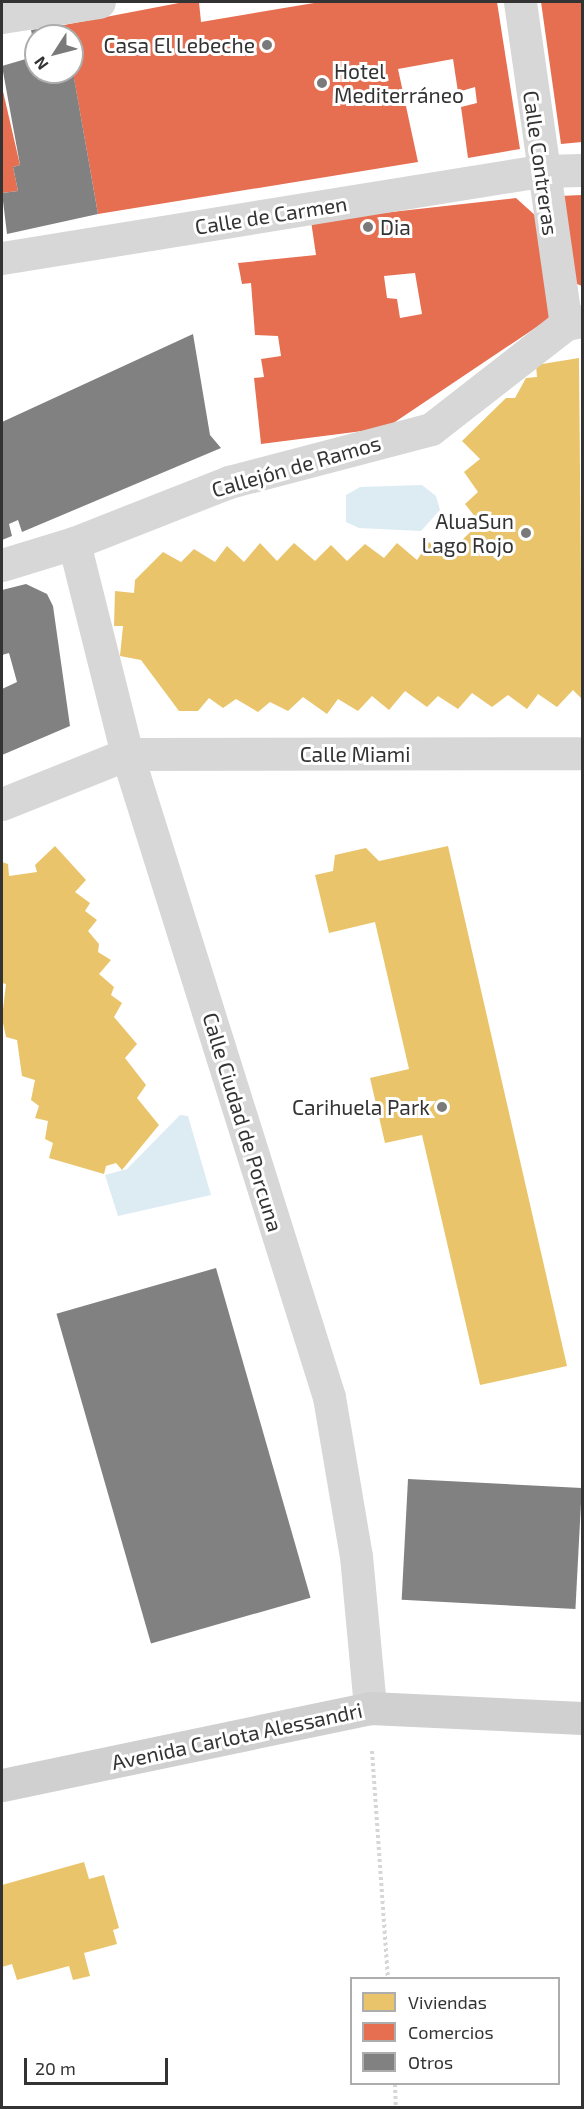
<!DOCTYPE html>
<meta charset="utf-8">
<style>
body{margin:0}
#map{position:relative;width:584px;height:2109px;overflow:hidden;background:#fff;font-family:"Exo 2",sans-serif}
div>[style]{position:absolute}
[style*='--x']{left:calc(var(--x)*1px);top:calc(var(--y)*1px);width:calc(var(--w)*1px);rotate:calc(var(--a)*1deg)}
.water>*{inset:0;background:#ddebf3}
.homes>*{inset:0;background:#e9c46a}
.shops>*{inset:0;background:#e76f51}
.building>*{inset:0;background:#818181;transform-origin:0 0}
.path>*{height:4px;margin-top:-2px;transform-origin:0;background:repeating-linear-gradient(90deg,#d6d6d6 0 3px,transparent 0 6px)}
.street>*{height:33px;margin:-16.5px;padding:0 16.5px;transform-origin:16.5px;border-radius:16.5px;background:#d7d7d7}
.secondary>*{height:33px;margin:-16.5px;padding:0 16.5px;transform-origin:16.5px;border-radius:16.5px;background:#d0d0d0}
.dots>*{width:16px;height:16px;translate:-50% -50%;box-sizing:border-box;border:3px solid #fff;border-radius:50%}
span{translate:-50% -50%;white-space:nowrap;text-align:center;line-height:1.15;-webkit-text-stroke:6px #fff;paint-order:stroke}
.poi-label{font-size:21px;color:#333}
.right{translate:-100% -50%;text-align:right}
.left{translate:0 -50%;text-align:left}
.street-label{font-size:21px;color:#333}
.frame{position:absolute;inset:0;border:3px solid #333;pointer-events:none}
.legend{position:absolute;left:350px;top:1977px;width:210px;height:108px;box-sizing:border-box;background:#fff;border:2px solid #adadad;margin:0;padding:8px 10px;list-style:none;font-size:18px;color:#333}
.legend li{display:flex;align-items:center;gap:12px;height:30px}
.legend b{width:30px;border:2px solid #adadad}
.north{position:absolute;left:24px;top:24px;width:60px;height:60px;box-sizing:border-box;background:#fff;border:2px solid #adadad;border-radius:50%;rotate:234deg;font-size:16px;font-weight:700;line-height:24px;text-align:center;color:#333}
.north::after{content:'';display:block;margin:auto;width:21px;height:27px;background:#7a7a7a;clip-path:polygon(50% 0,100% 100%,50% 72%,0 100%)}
.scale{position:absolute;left:24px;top:2058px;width:144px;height:27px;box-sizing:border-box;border:3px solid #333;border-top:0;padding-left:8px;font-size:18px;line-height:21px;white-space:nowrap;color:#333;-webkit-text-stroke:4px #fff;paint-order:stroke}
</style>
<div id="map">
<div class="water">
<div style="clip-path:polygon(422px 485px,436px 496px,440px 510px,421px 531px,359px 528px,346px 522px,346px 495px,360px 487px)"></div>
<div style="clip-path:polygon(180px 1115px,188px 1116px,211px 1195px,118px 1216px,105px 1175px,127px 1169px)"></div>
</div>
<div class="homes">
<div style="clip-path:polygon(579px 358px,582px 699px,573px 690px,557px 707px,538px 694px,527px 709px,508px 695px,492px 707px,472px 693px,458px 709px,438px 696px,427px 707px,405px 691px,389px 710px,372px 696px,358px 711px,338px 699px,327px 714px,303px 697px,288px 711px,270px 702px,258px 712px,236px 699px,223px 708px,209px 698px,198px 711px,179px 711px,141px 660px,120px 656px,123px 626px,114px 626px,115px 591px,134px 593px,135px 580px,163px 552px,181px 562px,194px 549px,215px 562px,227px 546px,244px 562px,260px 543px,277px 561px,294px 543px,315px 561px,331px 545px,347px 561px,365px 544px,384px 558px,397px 543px,417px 560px,429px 542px,444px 557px,480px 523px,465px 504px,478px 492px,464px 472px,480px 459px,462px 441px,506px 398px,515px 398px,526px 378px,537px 377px,536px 365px)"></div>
<div style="clip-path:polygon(55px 846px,86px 880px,75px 892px,90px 903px,85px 911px,97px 920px,88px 931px,99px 944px,98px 952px,111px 960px,99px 974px,114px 987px,111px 995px,122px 1003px,114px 1017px,137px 1044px,125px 1058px,146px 1085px,137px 1098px,159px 1125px,122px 1170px,116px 1163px,106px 1166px,104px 1174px,49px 1158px,53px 1143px,45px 1139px,48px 1121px,35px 1118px,39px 1106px,31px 1100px,35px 1080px,22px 1076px,17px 1040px,6px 1037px,2px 1018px,6px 984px,2px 983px,2px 862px,8px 864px,9px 876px,37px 872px,35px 865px)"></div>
<div style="clip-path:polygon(448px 846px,567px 1366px,480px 1385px,422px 1135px,385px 1143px,370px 1078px,409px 1069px,375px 922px,329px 933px,315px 875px,333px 871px,335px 855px,366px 848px,379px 861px)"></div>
<div style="clip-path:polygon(84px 1862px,89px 1879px,104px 1875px,119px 1928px,113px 1930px,117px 1944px,84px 1953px,90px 1976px,73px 1980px,69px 1966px,17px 1980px,12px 1964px,2px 1967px,2px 1885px)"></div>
</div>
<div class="shops">
<div style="clip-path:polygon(184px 2px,199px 2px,201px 22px,320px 2px,497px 2px,520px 149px,468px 158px,461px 107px,477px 103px,475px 87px,458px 92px,453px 59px,398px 69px,418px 162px,98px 214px,72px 67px,72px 36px,66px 36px,64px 25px)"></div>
<div style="clip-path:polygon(541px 2px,582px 2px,582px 142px,561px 144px)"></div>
<div style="clip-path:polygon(2px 87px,20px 165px,13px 167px,18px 191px,2px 193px)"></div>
<div style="clip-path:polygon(582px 195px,582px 286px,564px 279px,559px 196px)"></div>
<div style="clip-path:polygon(evenodd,516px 198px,537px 217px,550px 318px,386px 428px,261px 444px,254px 378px,264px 377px,261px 359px,281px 356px,278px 336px,255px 335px,251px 283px,242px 284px,238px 263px,316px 255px,311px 221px,516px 198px,415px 273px,422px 314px,400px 318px,397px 299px,387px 298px,384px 276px,415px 273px)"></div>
</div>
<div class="building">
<div style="clip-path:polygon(64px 25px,66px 36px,36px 36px,35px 50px,31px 30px)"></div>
<div style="clip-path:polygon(36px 56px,36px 72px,73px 72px,98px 214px,7px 234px,2px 193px,18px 191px,13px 167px,20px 165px,2px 66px)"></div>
<div style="clip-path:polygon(193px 334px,210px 435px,221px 448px,22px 532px,18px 520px,9px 524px,12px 536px,2px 540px,2px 422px)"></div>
<div style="clip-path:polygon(26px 584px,47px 594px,53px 606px,70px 726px,2px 755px,2px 689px,17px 682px,9px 653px,2px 655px,2px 590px)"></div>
<div style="left:216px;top:1268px;width:343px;height:166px;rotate:74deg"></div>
<div style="left:408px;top:1479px;width:174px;height:121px;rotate:3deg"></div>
</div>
<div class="path">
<div style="--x:372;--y:1751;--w:228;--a:86"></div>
<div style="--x:395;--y:2084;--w:24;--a:88"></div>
</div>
<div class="street">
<div style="--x:520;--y:2;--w:325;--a:81.9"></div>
<div style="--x:2;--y:17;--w:98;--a:-8.8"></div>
<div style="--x:2;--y:258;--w:545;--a:-9.19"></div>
<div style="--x:540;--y:171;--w:42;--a:-1.4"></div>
<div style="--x:74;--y:543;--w:218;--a:75.9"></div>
<div style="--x:127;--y:754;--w:674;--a:72.56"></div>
<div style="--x:329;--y:1397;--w:161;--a:80.4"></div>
<div style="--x:356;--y:1556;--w:153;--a:84.7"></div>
<div style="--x:2;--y:565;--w:75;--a:-17"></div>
<div style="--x:74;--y:543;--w:167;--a:-21.5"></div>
<div style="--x:229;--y:482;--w:209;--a:-14.7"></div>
<div style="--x:431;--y:429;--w:171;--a:-37.9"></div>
<div style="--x:566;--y:324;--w:16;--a:-11"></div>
<div style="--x:2;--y:804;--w:135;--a:-21.8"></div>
<div style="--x:127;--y:754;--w:455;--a:-0.1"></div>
</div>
<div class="secondary">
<div style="--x:2;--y:1785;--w:376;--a:-11.8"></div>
<div style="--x:370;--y:1708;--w:212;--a:2.7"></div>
</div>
<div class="dots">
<div style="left:267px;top:45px;background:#7a7a7a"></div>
<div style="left:322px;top:83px;background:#7a7a7a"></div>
<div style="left:368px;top:227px;background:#7a7a7a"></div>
<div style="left:526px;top:533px;background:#7a7a7a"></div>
<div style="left:442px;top:1107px;background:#7a7a7a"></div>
</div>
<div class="poi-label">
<span class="right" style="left:255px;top:45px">Casa El Lebeche</span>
<span class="left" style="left:334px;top:83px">Hotel<br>Mediterráneo</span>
<span class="left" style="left:380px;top:227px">Dia</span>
<span class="right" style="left:514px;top:533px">AluaSun<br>Lago Rojo</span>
<span class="right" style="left:430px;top:1107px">Carihuela Park</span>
</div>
<div class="street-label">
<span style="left:541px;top:163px;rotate:82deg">Calle Contreras</span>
<span style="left:271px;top:215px;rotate:-9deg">Calle de Carmen</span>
<span style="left:296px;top:466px;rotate:-16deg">Callejón de Ramos</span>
<span style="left:355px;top:754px">Calle Miami</span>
<span style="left:243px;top:1122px;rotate:73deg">Calle Ciudad de Porcuna</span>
<span style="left:237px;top:1736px;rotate:-12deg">Avenida Carlota Alessandri</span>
</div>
<div class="frame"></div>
<ul class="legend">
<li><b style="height:16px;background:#e9c46a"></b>Viviendas</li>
<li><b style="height:16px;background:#e76f51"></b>Comercios</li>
<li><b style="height:16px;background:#818181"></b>Otros</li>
</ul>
<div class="north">N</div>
<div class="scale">20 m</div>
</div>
